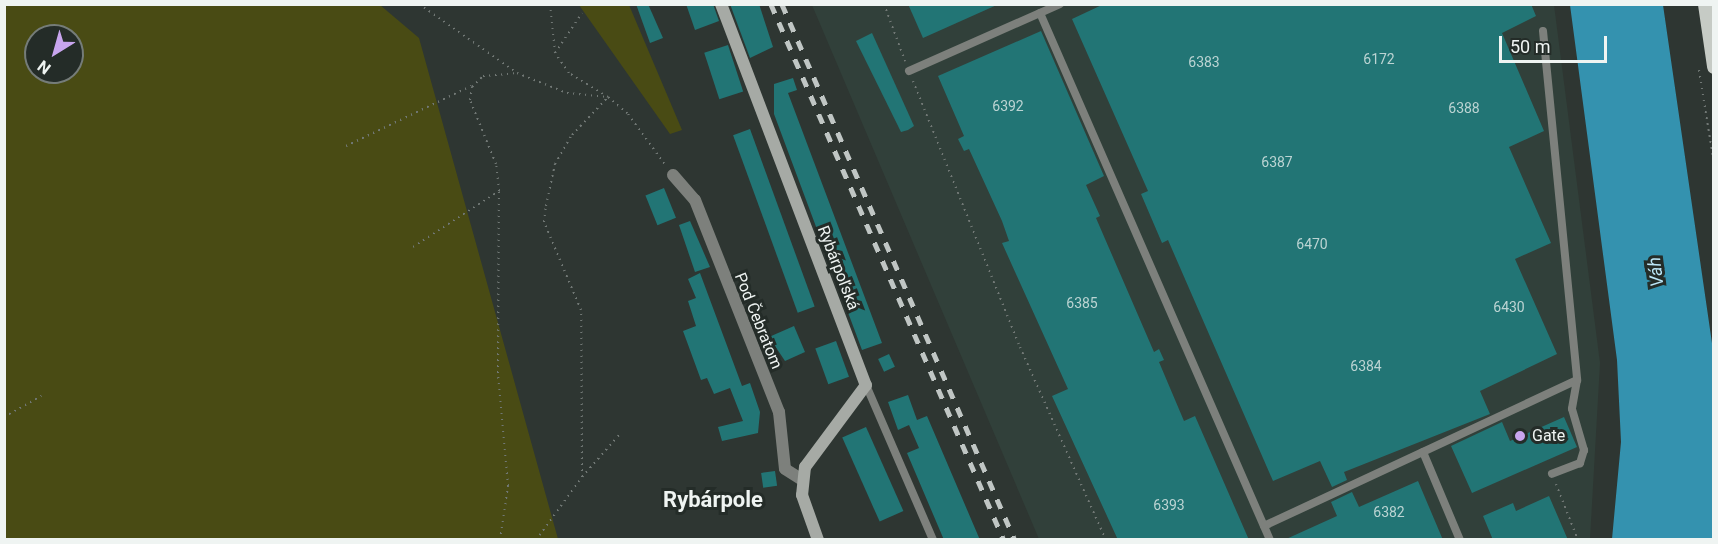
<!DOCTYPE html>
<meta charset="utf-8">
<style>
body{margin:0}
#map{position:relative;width:1718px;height:544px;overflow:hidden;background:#2e3632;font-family:Roboto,sans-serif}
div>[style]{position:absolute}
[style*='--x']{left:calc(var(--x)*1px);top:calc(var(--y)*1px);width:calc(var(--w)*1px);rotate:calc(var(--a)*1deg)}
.built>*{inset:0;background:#31403a}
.green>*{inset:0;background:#494b14}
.water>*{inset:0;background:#3492af}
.building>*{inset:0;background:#227575;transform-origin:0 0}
.path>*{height:2px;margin-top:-1px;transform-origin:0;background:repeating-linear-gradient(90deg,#717875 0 1.5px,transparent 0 6px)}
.lane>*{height:8px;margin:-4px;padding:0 4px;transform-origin:4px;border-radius:4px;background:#7d807c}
.street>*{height:12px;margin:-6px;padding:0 6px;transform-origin:6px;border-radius:6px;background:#7d807c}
.secondary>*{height:12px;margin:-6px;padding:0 6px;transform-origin:6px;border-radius:6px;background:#a6aaa5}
.primary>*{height:15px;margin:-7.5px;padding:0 7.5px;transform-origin:7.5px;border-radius:7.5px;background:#c6cbc5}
.rail>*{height:4.5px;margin-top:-2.25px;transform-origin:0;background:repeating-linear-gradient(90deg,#c0c6c4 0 10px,transparent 0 20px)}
.dots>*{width:16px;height:16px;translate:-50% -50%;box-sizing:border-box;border:3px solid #242c28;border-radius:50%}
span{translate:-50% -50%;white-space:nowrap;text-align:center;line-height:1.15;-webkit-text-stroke:6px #242c28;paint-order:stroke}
.number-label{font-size:14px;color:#bcd4d3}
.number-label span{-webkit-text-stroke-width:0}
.street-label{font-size:16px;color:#eff4f2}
.poi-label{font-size:16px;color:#eff4f2}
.left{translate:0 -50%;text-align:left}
.water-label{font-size:18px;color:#bce7f8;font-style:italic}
.district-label{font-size:22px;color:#eff4f2;font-weight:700}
.frame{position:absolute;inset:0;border:6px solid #eff4f2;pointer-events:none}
.north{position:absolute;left:24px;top:24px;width:60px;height:60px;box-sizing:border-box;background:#242c28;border:2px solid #757c79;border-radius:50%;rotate:217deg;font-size:16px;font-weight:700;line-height:24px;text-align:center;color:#eff4f2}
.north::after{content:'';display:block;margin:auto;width:21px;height:27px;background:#c8a5ee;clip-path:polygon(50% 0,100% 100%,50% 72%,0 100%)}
.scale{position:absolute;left:1499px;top:36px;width:108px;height:27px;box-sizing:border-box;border:3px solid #eff4f2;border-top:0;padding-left:8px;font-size:18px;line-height:21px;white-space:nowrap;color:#eff4f2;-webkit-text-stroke:4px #242c28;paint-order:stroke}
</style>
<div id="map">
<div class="built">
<div style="clip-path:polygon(812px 5px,1554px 5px,1600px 363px,1590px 539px,1039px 539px)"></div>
</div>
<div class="green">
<div style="clip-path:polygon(evenodd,5px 4px,380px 5px,419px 38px,558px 539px,5px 539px,5px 4px,36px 36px,72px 36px,72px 72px,36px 72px,36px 36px)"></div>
<div style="clip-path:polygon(579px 5px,629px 5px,682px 130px,670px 134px)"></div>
</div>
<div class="water">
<div style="clip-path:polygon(1570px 5px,1663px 5px,1713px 350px,1713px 539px,1612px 539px,1621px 442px,1617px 360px)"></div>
</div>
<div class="building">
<div style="clip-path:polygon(636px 4px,648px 4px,663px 38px,650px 43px)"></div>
<div style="clip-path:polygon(686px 4px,713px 4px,719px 21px,695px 30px)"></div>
<div style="clip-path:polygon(730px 4px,759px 4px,773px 47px,750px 58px)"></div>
<div style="clip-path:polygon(908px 4px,999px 4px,923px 38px)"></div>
<div style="clip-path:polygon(1104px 4px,1531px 4px,1536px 16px,1502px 33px,1544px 131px,1509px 147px,1551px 243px,1515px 259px,1557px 354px,1480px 391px,1490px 414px,1344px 472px,1347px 480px,1332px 487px,1320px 461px,1273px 481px,1168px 240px,1162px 243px,1141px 194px,1148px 191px,1072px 19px)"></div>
<div style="clip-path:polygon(1041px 31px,1104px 176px,1086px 185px,1100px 216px,1096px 218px,1154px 352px,1159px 349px,1164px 360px,1159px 362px,1184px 421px,1195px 416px,1249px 540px,1118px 540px,1052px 396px,1068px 389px,1002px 243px,1009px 241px,1002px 221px,969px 149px,964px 151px,958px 139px,964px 136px,938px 76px)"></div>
<div style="clip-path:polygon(872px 33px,914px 126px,908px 130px,901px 132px,856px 41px)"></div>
<div style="left:728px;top:45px;width:49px;height:25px;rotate:72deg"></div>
<div style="clip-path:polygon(793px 78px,797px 90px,788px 93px,882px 343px,862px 350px,774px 114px,774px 84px)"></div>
<div style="left:750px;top:129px;width:189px;height:18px;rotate:70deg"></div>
<div style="left:664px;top:188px;width:32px;height:20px;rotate:68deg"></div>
<div style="clip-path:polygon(690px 221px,710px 267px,695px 272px,679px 225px)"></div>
<div style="clip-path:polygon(700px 273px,742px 386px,750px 383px,760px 412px,758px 433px,722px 441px,718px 427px,743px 421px,730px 388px,714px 394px,707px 378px,701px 380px,683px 331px,696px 326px,688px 301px,696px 298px,688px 279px)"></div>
<div style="clip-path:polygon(794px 326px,805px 352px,785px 361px,769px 337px)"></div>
<div style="left:836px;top:341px;width:38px;height:22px;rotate:70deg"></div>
<div style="left:889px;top:354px;width:14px;height:12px;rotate:65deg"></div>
<div style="clip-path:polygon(908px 395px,917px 420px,927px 416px,980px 540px,944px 540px,907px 453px,919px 448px,909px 425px,898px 430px,888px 402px)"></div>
<div style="clip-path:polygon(1564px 417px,1577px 447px,1472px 493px,1451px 446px,1502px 422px,1510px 441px)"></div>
<div style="left:866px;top:427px;width:92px;height:26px;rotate:66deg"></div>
<div style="left:775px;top:471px;width:15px;height:14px;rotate:82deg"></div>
<div style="clip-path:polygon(1418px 481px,1443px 540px,1284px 540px,1337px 516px,1331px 502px,1352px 492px,1359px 507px)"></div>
<div style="clip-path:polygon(1549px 496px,1568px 540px,1493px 540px,1483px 516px,1513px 503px,1516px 511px)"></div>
</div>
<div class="path">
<div style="--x:419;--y:4;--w:120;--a:35.1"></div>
<div style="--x:884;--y:4;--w:61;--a:69.8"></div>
<div style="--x:555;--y:53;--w:48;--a:-56"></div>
<div style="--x:1699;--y:70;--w:95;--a:80.9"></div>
<div style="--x:913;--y:81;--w:287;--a:68.1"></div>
<div style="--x:1020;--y:347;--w:211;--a:66"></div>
<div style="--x:346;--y:146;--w:139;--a:-25.6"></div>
<div style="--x:413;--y:247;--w:103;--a:-33.1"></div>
<div style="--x:4;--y:417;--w:43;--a:-29.6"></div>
<div style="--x:582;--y:477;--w:56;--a:-48.6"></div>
<div style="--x:1556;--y:484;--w:60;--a:68.6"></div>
<div style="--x:500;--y:540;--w:55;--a:-81.6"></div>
<div style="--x:508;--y:486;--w:113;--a:-95.1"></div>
<div style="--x:498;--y:373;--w:182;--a:-89.7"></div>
<div style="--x:499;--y:191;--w:27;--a:-96"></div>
<div style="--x:496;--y:164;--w:69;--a:-112.1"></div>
<div style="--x:470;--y:100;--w:13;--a:-81"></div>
<div style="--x:472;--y:87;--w:16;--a:-45"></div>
<div style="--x:483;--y:76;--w:34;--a:-5"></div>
<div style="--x:517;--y:73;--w:54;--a:21.8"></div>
<div style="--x:567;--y:93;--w:41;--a:5.6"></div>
<div style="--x:608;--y:97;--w:26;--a:40"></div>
<div style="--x:628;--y:114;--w:64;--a:53.8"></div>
<div style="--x:536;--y:540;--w:78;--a:-53.9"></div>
<div style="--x:582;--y:477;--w:167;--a:-90.3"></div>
<div style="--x:581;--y:310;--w:95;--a:-112.8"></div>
<div style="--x:544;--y:222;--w:16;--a:-83"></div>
<div style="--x:546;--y:206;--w:43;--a:-77.9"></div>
<div style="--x:555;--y:164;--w:34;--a:-60"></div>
<div style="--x:572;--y:135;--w:52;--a:-46.5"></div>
<div style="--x:608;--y:97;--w:46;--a:-148.4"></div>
<div style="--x:569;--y:73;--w:24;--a:-125"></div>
<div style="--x:555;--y:53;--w:49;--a:-95.8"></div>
</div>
<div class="lane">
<div style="--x:1040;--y:13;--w:575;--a:66.42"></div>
<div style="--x:1543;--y:31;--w:351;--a:84.4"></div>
<div style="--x:909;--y:71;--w:165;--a:-23.9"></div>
<div style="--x:866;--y:385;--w:169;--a:66.6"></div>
<div style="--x:1423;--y:452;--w:95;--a:67.2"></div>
<div style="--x:1264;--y:526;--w:345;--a:-25"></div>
<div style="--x:1577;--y:380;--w:29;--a:100"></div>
<div style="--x:1572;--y:409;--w:43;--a:73.7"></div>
<div style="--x:1584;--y:450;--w:14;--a:107"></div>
<div style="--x:1580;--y:463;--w:30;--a:159"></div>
</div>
<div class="street">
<div style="--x:673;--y:175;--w:33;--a:49"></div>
<div style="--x:695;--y:200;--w:228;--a:68.4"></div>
<div style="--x:779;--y:412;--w:57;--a:84"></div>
<div style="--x:785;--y:469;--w:19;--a:32"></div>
</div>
<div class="secondary">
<div style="--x:721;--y:4;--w:408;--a:69.2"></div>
<div style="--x:866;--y:385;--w:102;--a:126.6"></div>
<div style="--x:805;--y:467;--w:28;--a:96"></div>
<div style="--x:802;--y:495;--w:48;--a:70.4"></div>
</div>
<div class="primary">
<div style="--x:1705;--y:4;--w:63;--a:81.7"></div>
</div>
<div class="rail">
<div style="--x:771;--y:4;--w:584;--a:66.51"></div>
<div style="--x:782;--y:4;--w:584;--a:66.51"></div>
</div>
<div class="dots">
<div style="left:1520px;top:436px;background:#c8a5ee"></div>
</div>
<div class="number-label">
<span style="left:1379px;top:59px">6172</span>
<span style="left:1204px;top:62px">6383</span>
<span style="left:1008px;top:106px">6392</span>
<span style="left:1464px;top:108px">6388</span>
<span style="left:1277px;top:162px">6387</span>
<span style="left:1312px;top:244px">6470</span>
<span style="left:1082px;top:303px">6385</span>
<span style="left:1509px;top:307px">6430</span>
<span style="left:1366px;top:366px">6384</span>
<span style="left:1169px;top:505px">6393</span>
<span style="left:1389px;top:512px">6382</span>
</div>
<div class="street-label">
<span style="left:838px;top:268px;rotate:69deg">Rybárpoľská</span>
<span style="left:758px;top:321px;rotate:68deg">Pod Čebratom</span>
</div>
<div class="poi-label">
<span class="left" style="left:1532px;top:436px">Gate</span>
</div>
<div class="water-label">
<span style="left:1656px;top:272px;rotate:-97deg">Váh</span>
</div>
<div class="district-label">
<span style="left:713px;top:500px">Rybárpole</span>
</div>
<div class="frame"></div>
<div class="north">N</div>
<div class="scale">50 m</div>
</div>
